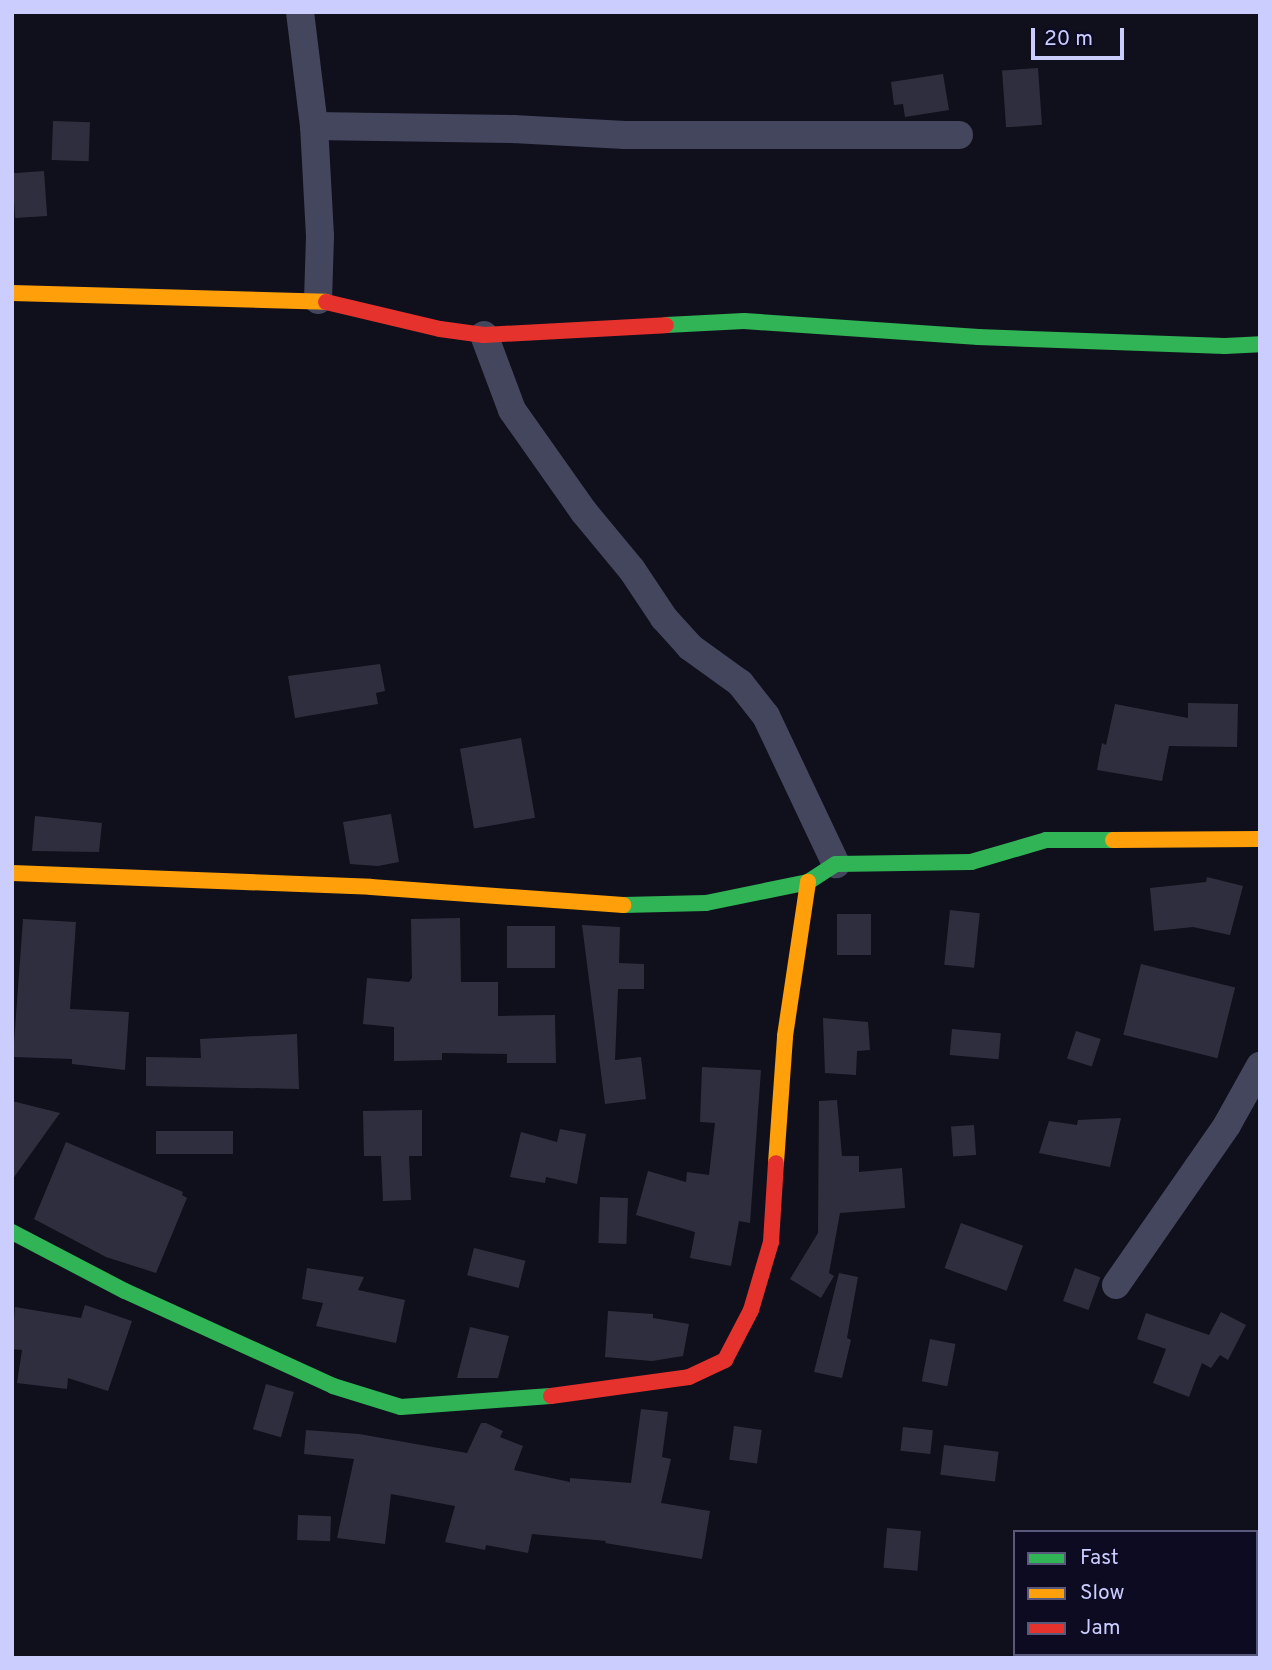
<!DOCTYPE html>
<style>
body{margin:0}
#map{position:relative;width:1272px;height:1670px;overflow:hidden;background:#10101c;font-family:Overpass,sans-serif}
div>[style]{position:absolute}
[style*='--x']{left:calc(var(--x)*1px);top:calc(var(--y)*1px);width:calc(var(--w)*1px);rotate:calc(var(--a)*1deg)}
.building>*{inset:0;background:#2e2e3e;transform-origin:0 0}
.street>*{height:28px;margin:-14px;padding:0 14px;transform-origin:14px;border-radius:14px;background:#44465d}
.fast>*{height:16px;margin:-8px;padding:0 8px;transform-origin:8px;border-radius:8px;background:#30b455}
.slow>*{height:16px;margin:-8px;padding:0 8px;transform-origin:8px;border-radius:8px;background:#ff9f0a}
.jam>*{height:16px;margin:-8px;padding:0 8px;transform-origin:8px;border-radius:8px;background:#e5322d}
span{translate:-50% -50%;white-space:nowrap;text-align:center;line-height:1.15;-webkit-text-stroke:7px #0c0b21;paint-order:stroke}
.frame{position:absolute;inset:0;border:14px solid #cbcdff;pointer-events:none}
.legend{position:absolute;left:1013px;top:1530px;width:245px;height:126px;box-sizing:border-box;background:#0c0b21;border:2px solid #58597a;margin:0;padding:9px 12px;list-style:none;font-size:21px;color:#cbcdff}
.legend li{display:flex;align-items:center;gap:14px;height:35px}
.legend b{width:35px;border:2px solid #58597a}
.scale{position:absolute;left:1031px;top:28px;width:93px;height:32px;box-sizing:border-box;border:4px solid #cbcdff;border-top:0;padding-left:9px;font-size:21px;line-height:24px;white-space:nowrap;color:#cbcdff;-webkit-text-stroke:5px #0c0b21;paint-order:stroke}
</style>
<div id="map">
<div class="building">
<div style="left:1038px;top:68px;width:57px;height:36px;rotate:86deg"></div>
<div style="clip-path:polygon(943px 74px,949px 110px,905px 117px,903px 104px,894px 105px,891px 82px)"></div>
<div style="left:53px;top:121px;width:37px;height:39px;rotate:2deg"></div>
<div style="left:44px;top:171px;width:45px;height:32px;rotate:86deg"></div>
<div style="clip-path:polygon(380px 664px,385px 691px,376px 693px,378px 704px,295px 718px,288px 676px)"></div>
<div style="clip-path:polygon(1188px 703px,1238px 704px,1237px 747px,1169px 746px,1162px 781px,1097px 770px,1102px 743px,1106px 745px,1115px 704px,1188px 718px)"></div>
<div style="left:521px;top:738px;width:81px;height:62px;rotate:80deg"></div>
<div style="clip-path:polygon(391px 814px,399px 862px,378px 866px,350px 864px,343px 822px)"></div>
<div style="clip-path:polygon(35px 816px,102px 823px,99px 852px,32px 851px)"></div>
<div style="clip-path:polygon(1207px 877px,1243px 886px,1230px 935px,1193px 927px,1154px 931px,1150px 888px,1206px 882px)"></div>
<div style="left:950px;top:910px;width:30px;height:55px;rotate:6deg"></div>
<div style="left:837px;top:914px;width:34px;height:41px"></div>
<div style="clip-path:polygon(460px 918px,461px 982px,498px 982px,498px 1016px,555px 1015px,556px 1063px,507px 1063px,507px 1054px,442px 1053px,442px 1060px,394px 1061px,394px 1027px,363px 1024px,367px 978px,409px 982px,412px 978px,411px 919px)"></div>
<div style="clip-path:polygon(23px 919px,76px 922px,70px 1009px,129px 1012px,125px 1070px,72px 1064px,72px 1059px,13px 1057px)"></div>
<div style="clip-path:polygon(582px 925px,620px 927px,619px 963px,644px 964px,644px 989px,618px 989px,615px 1060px,641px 1057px,646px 1099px,605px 1104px)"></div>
<div style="left:507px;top:926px;width:48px;height:42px"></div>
<div style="left:1141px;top:964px;width:97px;height:73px;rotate:14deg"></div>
<div style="clip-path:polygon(823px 1018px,868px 1022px,870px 1050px,857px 1051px,856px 1075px,825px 1073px)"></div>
<div style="left:952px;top:1029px;width:49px;height:26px;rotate:5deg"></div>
<div style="left:1076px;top:1031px;width:26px;height:29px;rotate:18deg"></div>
<div style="clip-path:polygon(297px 1034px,299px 1089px,146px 1086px,146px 1057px,201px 1058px,200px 1039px)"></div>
<div style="clip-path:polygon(702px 1067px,761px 1070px,750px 1223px,739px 1221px,731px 1266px,690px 1258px,695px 1232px,636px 1215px,648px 1171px,686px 1182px,687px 1172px,709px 1175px,715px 1123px,700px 1122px)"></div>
<div style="clip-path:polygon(837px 1100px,842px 1156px,859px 1156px,859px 1172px,902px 1168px,905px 1208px,840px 1213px,829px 1273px,834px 1276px,821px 1298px,790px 1279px,818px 1233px,819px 1101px)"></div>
<div style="clip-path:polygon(12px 1101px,60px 1113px,12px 1180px)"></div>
<div style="clip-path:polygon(422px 1110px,422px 1156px,409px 1156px,411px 1200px,383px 1201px,381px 1156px,364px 1156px,363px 1111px)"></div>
<div style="clip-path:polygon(1121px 1118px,1110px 1167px,1039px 1153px,1049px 1121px,1077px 1125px,1078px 1120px)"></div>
<div style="left:974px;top:1125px;width:30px;height:23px;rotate:86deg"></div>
<div style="clip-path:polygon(560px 1129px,586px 1134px,577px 1184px,546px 1177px,545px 1183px,510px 1177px,521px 1132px,557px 1142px)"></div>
<div style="left:156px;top:1131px;width:77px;height:23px"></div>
<div style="clip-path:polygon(66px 1142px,183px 1192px,182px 1195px,187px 1198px,156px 1273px,106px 1257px,34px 1219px)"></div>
<div style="left:600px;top:1197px;width:28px;height:46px;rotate:2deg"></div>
<div style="left:961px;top:1223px;width:66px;height:48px;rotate:20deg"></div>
<div style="left:474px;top:1248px;width:53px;height:28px;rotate:14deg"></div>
<div style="clip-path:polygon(307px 1268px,364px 1277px,358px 1290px,405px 1300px,396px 1343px,316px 1326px,323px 1303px,302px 1299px)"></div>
<div style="left:1075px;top:1268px;width:27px;height:35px;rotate:20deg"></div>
<div style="clip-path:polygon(839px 1273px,858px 1277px,847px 1338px,851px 1340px,842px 1378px,814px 1372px)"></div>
<div style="clip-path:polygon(85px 1305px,132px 1321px,108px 1391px,68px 1378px,67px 1389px,17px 1383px,22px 1350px,12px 1349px,15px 1307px,81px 1318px)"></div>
<div style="clip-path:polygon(608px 1311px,653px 1314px,653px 1318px,689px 1324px,683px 1356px,652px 1361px,605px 1357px)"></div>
<div style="clip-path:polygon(1221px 1312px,1246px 1325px,1228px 1360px,1220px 1355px,1211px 1368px,1202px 1363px,1189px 1397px,1153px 1383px,1166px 1349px,1137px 1339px,1146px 1313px,1209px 1335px)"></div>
<div style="clip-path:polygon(470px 1327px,509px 1336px,498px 1378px,457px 1378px)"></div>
<div style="left:930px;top:1339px;width:26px;height:43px;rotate:11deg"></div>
<div style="left:266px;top:1384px;width:29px;height:47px;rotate:16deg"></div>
<div style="clip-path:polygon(641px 1409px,668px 1412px,662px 1457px,671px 1459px,661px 1503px,710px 1511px,702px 1559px,605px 1543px,606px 1541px,532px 1534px,528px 1553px,486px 1545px,485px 1550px,445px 1542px,455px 1506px,391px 1494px,385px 1544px,337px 1538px,354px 1459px,304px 1454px,306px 1430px,359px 1434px,467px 1453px,481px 1423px,486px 1423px,503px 1431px,500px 1437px,523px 1446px,514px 1470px,570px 1482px,570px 1478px,631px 1483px)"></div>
<div style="left:734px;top:1426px;width:28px;height:34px;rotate:8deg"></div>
<div style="left:903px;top:1427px;width:30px;height:24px;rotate:6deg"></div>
<div style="left:944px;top:1445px;width:55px;height:30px;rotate:7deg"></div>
<div style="left:298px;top:1515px;width:33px;height:25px;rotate:2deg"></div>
<div style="left:887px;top:1528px;width:34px;height:40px;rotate:5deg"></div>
</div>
<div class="street">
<div style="--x:300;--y:12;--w:115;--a:83"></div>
<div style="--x:318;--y:300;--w:64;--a:-88.2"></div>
<div style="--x:320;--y:236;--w:110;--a:-93.1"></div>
<div style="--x:314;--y:126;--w:199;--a:0.9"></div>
<div style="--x:513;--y:129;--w:112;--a:3.1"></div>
<div style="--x:625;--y:135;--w:334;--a:0"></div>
<div style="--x:484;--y:335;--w:80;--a:69.5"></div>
<div style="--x:512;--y:410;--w:125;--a:54.8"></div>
<div style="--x:584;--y:512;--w:75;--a:50.4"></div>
<div style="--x:632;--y:570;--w:58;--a:56.3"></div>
<div style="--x:664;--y:618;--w:39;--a:48"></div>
<div style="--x:690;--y:647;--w:62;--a:35.8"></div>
<div style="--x:740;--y:683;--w:42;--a:51.8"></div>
<div style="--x:766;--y:716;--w:164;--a:64.7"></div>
<div style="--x:1116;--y:1285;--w:195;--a:-55.2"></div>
<div style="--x:1227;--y:1125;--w:68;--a:-60.8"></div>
</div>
<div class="fast">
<div style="--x:666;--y:325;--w:78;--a:-2.9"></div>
<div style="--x:744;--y:321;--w:235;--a:3.9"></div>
<div style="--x:978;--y:337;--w:247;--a:2.1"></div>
<div style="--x:1225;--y:346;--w:35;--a:-3"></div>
<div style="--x:623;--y:905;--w:83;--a:-1.4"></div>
<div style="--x:706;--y:903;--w:104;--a:-11.6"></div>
<div style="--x:808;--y:882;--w:33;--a:-33"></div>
<div style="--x:836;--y:864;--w:135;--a:-0.8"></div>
<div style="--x:971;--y:862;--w:78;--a:-16.3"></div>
<div style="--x:1046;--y:840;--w:67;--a:0"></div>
<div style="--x:12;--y:1232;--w:127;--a:27.6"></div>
<div style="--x:125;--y:1291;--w:229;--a:24.5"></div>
<div style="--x:333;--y:1386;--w:71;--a:17.2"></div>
<div style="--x:401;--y:1407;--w:150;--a:-4.2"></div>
</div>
<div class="slow">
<div style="--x:12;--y:293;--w:314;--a:1.6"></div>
<div style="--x:1113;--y:840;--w:147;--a:-0.4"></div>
<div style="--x:12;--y:873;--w:359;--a:2.2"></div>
<div style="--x:371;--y:887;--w:253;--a:4.1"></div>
<div style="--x:776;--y:1163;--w:127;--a:-85.9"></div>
<div style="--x:785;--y:1036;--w:156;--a:-81.5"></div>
</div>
<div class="jam">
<div style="--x:326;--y:302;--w:117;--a:13.3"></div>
<div style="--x:440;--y:329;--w:44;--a:7.8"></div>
<div style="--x:484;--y:335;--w:182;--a:-3.1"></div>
<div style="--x:551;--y:1396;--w:139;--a:-7.8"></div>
<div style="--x:689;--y:1377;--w:40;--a:-25"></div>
<div style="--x:725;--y:1360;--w:56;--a:-62.5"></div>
<div style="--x:751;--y:1310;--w:71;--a:-73.6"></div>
<div style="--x:771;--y:1242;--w:79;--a:-86.4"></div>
</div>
<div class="frame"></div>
<ul class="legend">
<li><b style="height:9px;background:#30b455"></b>Fast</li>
<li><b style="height:9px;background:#ff9f0a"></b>Slow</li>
<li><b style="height:9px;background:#e5322d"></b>Jam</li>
</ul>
<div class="scale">20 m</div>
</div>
